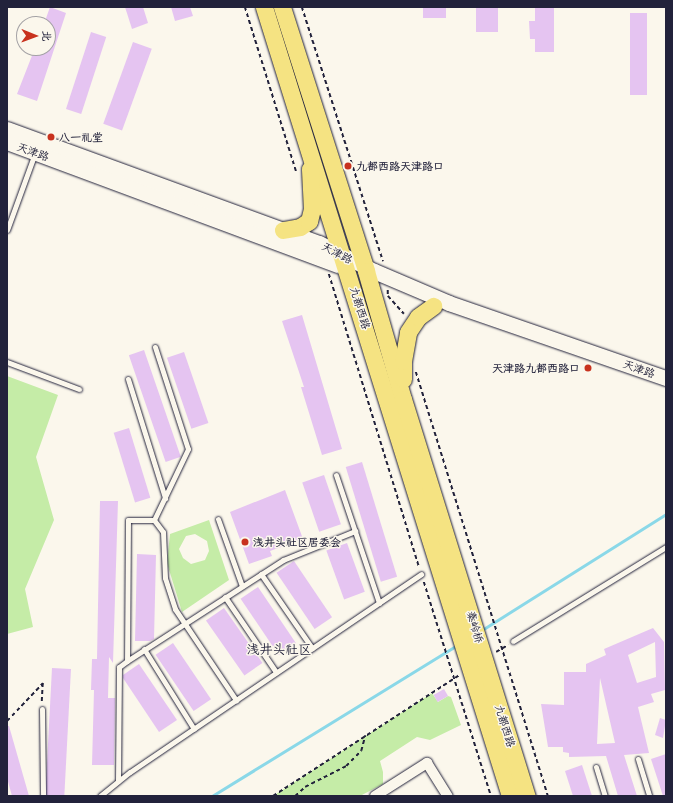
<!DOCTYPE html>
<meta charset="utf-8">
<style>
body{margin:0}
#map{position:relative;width:673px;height:803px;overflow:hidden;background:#fbf7ec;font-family:"Patrick Hand","LXGW WenKai TC",sans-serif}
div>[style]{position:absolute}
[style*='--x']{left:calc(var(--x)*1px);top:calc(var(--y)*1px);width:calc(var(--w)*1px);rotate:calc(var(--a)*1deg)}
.green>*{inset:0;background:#c5eca7}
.stream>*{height:2.5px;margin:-1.25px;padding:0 1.25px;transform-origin:1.25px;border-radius:1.25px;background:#8ad8e8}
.building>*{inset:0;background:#e5c4f1;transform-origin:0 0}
.path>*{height:1.5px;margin-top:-0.75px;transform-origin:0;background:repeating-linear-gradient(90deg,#22223b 0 4px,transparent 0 7px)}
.roads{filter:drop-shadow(0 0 1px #22223b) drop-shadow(0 0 1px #22223b)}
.service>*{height:5px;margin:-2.5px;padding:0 2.5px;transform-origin:2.5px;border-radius:2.5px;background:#fbf7ec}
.minor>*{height:10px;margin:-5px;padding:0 5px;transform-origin:5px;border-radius:5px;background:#fbf7ec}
.secondary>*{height:15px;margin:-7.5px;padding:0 7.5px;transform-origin:7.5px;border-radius:7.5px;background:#fbf7ec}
.primary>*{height:17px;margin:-8.5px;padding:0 8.5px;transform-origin:8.5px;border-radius:8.5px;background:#f5e382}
.dots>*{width:11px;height:11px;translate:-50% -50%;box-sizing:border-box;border:2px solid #fbf7ec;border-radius:50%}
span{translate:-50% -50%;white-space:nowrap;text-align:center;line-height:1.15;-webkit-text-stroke:3px #fbf7ec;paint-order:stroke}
.poi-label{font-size:11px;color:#22223b;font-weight:700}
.left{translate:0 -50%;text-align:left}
.right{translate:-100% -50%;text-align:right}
.street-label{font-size:11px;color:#22223b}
.quarter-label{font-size:13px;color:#22223b}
.frame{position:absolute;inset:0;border:8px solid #22223b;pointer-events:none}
.north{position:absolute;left:16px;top:16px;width:40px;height:40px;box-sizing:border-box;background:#fbf7ec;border:1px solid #a4a2a5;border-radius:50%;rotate:91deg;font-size:11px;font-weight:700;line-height:16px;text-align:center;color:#22223b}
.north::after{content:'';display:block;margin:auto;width:14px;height:18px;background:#c8321e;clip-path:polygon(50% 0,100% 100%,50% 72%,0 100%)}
</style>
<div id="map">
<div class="green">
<div style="clip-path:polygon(7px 376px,58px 395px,36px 457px,54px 520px,25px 589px,33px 627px,7px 634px)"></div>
<div style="clip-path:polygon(evenodd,209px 520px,229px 580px,182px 612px,167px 563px,170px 534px,209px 520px,195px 534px,207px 541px,209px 551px,205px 560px,191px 564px,183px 558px,179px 549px,186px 536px,195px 534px)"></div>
<div style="clip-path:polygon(432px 693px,438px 702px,448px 696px,451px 697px,461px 725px,430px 740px,417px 737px,380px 761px,383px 772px,383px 784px,360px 796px,273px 796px)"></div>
</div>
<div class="stream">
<div style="--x:482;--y:630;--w:218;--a:-32.2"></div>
<div style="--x:212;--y:796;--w:288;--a:-31.6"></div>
</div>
<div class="building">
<div style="clip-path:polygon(50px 7px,66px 13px,37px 101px,17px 94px,35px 48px,48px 48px,48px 24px,44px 24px)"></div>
<div style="clip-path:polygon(125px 7px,143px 7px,148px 23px,132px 29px)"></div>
<div style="clip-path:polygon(171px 7px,190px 7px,193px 16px,175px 21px)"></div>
<div style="left:423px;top:7px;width:23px;height:11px"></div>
<div style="left:476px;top:7px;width:22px;height:25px"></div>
<div style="clip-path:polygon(535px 7px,554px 7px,554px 52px,535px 52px,535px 39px,530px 39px,529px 21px,535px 21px)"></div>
<div style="left:630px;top:13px;width:17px;height:82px"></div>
<div style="left:91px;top:32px;width:16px;height:81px;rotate:18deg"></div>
<div style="left:133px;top:42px;width:20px;height:87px;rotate:20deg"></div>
<div style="clip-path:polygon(302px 315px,342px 449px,322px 455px,301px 387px,304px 387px,282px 321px)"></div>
<div style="left:144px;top:350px;width:113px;height:16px;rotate:71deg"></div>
<div style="left:184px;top:352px;width:75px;height:18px;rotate:71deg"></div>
<div style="left:129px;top:428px;width:73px;height:16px;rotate:73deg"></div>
<div style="left:362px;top:462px;width:120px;height:17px;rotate:73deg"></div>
<div style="left:324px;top:475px;width:52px;height:23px;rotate:71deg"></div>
<div style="clip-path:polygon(285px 490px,303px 539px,270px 551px,272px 556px,249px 564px,230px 512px)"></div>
<div style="clip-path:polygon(100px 501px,118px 501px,113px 663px,109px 657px,108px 698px,115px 698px,114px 765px,92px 765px,94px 690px,91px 690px,92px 659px,97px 659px)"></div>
<div style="left:347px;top:543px;width:52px;height:22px;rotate:70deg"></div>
<div style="clip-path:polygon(137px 554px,156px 555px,154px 639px,150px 641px,135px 641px)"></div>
<div style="left:294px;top:561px;width:68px;height:21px;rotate:56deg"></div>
<div style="left:258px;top:587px;width:68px;height:21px;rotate:56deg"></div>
<div style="left:224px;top:608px;width:67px;height:22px;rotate:55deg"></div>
<div style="clip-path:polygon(evenodd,653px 628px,664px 642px,665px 690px,651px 694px,654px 702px,638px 707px,649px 753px,624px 755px,637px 796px,618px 796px,606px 756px,569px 757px,569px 753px,563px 752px,563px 747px,548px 747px,541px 704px,564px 705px,564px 672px,586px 672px,586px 664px,606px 655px,604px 649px,653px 628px,655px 642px,656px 677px,637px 683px,628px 655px,655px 642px,653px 628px,600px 678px,615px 743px,597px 744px,600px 678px)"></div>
<div style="left:173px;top:643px;width:68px;height:21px;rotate:56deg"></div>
<div style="clip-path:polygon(139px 664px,177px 720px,159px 732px,123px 678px,123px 675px)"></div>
<div style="left:52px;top:668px;width:19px;height:128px;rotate:3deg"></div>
<div style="left:444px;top:689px;width:8px;height:12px;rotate:60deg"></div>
<div style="clip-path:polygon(660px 718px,666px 720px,663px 738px,655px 735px)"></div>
<div style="clip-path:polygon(7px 726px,9px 726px,29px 796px,12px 796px,7px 778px)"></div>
<div style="clip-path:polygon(666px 754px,666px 796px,663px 796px,651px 759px)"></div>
<div style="clip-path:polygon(582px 765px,592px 796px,573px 796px,565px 771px)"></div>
</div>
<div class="path">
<div style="--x:245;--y:7;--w:172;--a:72.7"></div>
<div style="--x:302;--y:7;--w:267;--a:72.3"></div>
<div style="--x:329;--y:274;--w:307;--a:72.9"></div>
<div style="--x:388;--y:290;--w:6;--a:90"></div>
<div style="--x:388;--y:296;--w:24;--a:48"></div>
<div style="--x:416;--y:372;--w:444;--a:72.7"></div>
<div style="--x:424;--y:582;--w:224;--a:72.6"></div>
<div style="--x:496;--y:652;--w:14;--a:-30"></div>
<div style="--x:7;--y:721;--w:52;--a:-46.5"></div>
<div style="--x:43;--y:683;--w:20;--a:93"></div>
<div style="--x:273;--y:796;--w:222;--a:-33"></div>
<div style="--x:295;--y:796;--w:13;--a:-42"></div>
<div style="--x:305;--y:787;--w:46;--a:-27.1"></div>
<div style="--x:346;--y:766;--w:21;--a:-45"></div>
<div style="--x:361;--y:751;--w:16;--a:-75"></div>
</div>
<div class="roads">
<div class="service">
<div style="--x:7;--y:230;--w:82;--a:-70"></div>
<div style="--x:155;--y:347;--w:107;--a:72.1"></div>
<div style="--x:188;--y:449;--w:79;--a:115.6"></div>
<div style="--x:154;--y:520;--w:26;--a:180"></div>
<div style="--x:128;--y:520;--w:141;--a:90.4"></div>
<div style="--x:127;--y:661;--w:186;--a:-32.9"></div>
<div style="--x:283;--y:560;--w:78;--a:-21.9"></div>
<div style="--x:7;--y:362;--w:77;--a:20.6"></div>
<div style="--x:128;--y:379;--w:125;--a:72.7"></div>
<div style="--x:336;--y:475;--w:135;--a:71.4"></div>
<div style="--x:218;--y:519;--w:71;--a:70.3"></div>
<div style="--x:154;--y:520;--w:15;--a:53"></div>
<div style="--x:163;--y:532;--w:46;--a:87.5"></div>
<div style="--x:165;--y:578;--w:33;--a:72"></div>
<div style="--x:175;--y:609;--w:110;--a:56.2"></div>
<div style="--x:261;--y:574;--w:90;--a:55.4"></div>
<div style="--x:225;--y:597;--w:91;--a:55.8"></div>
<div style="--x:513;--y:641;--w:180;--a:-31.6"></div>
<div style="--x:144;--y:649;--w:94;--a:58"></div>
<div style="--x:42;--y:709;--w:87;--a:89.3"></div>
<div style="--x:638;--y:759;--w:39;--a:73"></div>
<div style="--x:596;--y:767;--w:30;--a:73"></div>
<div style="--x:118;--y:781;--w:114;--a:-89.5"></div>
<div style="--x:119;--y:667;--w:10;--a:-37"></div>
<div style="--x:100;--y:796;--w:38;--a:-39"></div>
<div style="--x:130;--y:772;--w:352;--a:-34.2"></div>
</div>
<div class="minor">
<div style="--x:375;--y:796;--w:62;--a:-32.4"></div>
<div style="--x:427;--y:763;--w:39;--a:58"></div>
</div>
<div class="secondary">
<div style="--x:7;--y:129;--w:332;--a:20.1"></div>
<div style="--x:319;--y:243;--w:62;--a:27"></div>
<div style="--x:374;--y:271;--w:82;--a:23.1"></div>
<div style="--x:449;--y:303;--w:230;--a:19.1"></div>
<div style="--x:7;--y:142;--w:353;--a:20.4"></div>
</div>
<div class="primary">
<div style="--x:264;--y:7;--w:826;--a:72.68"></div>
<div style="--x:282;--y:7;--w:277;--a:72.3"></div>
<div style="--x:366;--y:271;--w:133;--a:73.9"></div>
<div style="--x:403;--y:399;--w:416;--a:72.7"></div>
<div style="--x:283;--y:230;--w:17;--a:-10"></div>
<div style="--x:300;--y:227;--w:11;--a:-34"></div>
<div style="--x:309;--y:221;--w:12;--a:-76"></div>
<div style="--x:312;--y:209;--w:40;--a:-92.9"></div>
<div style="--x:403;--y:379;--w:18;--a:-90"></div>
<div style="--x:403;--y:361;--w:29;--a:-80"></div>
<div style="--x:408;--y:332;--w:18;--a:-56"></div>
<div style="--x:418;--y:317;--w:19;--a:-36"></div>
</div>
</div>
<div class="dots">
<div style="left:51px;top:137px;background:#c8321e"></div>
<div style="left:348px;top:166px;background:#c8321e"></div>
<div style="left:588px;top:368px;background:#c8321e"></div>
<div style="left:245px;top:542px;background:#c8321e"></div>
</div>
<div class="poi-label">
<span class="left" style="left:59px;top:137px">八一礼堂</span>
<span class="left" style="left:356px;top:166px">九都西路天津路口</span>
<span class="right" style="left:580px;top:368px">天津路九都西路口</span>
<span class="left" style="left:253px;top:542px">浅井头社区居委会</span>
</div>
<div class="street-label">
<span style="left:33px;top:152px;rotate:20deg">天津路</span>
<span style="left:337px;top:253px;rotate:28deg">天津路</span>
<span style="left:360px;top:308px;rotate:73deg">九都西路</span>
<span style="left:639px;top:369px;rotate:19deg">天津路</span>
<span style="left:475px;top:627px;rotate:73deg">秦岭桥</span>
<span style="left:505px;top:726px;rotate:73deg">九都西路</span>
</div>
<div class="quarter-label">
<span style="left:279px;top:649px">浅井头社区</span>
</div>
<div class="frame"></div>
<div class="north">北</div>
</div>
